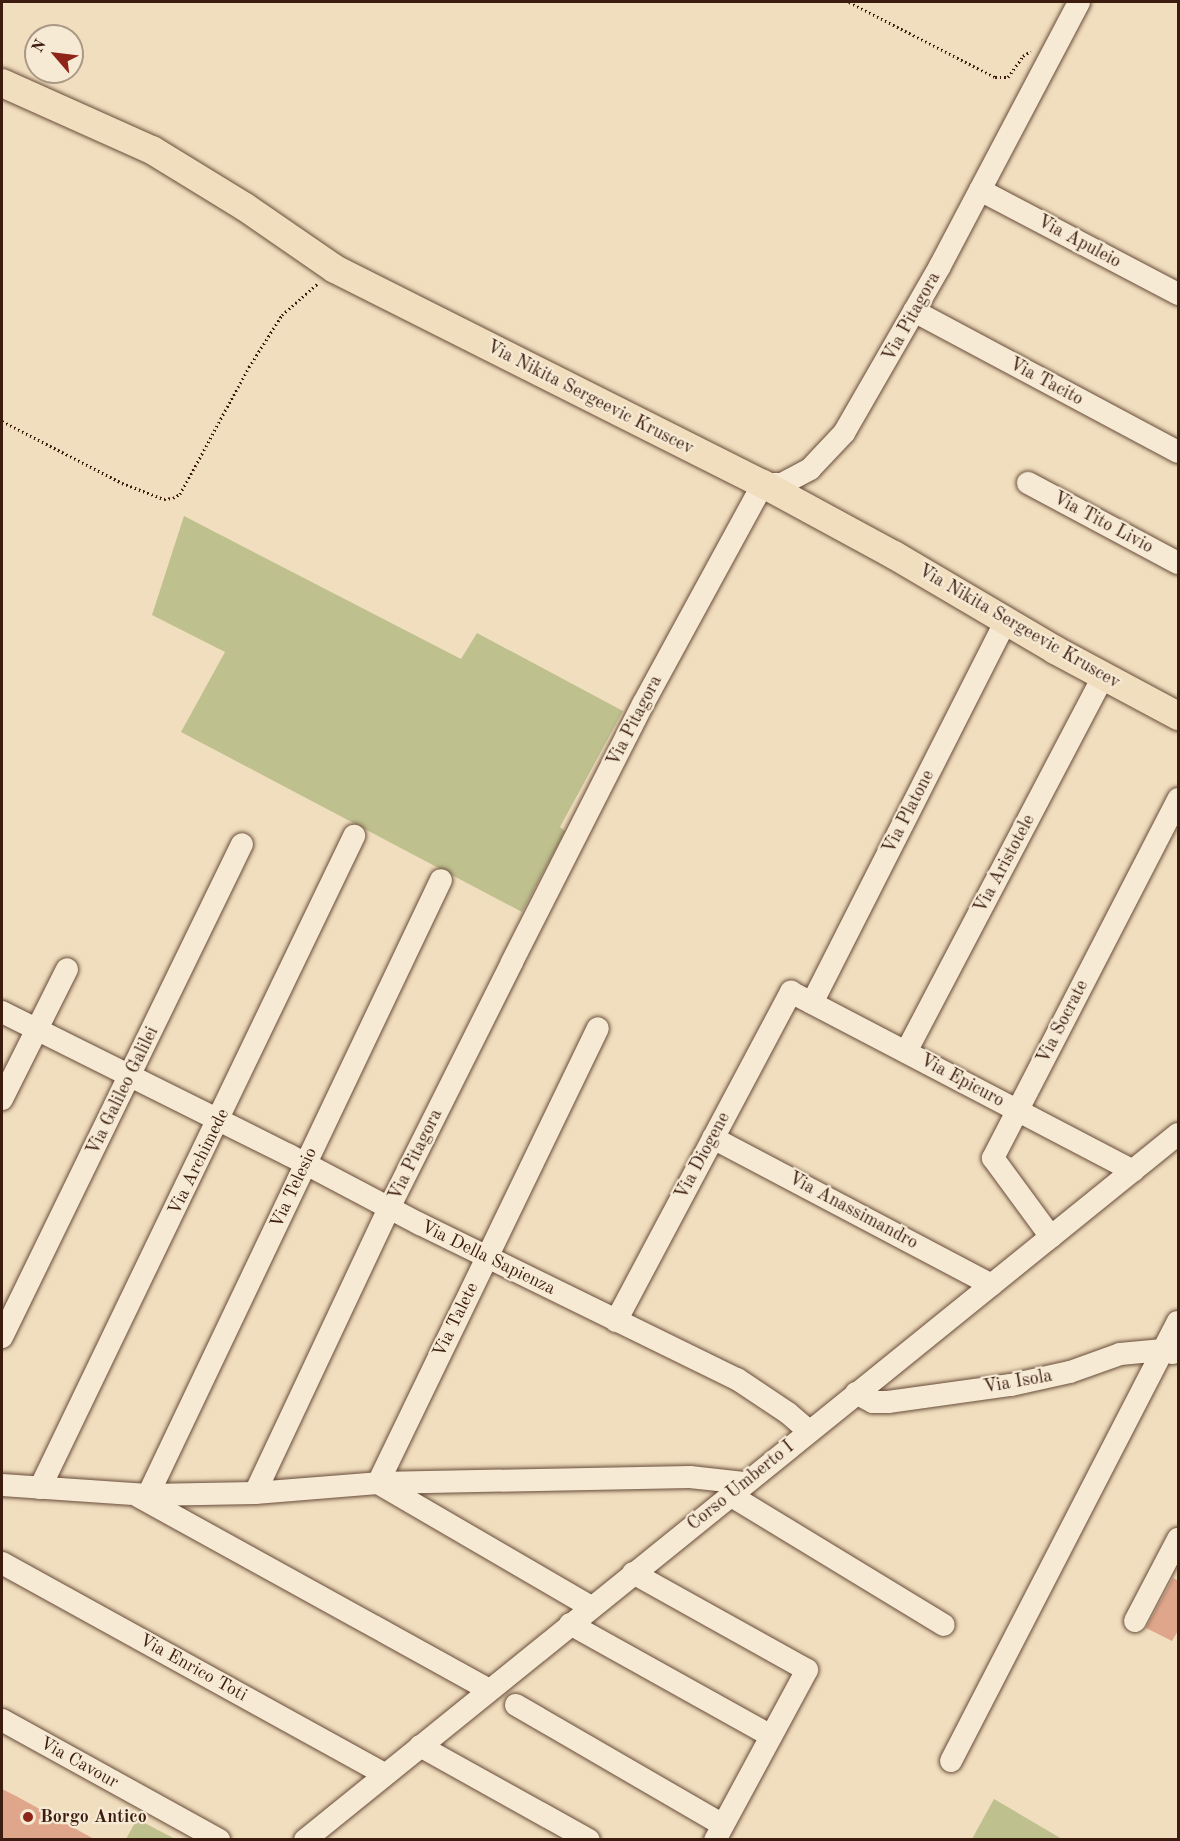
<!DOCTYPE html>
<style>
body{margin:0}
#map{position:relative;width:1180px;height:1841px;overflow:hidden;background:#f1debe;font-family:"Old Standard TT",serif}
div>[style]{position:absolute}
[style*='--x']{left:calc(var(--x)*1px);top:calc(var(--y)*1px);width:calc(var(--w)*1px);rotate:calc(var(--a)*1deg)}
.green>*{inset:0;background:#bec08e}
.building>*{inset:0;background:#dfa68b}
.path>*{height:3px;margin-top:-1.5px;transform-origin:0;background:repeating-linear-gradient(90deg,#3b1c0e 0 1.5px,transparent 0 4.5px)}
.roads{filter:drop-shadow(0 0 2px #684c3a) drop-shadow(0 0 2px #684c3a)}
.minor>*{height:22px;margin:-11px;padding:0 11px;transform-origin:11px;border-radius:11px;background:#f6ead5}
.major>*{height:28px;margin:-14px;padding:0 14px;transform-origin:14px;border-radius:14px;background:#f1debe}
.dots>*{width:16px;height:16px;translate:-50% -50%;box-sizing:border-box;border:3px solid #f6ead5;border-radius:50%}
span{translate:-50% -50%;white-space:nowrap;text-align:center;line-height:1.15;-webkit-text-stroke:4.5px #f6ead5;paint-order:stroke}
.street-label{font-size:18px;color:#3b1c0e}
.poi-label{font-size:18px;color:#3b1c0e;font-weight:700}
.left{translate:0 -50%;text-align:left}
.frame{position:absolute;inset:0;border:3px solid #3b1c0e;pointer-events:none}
.north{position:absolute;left:24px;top:24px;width:60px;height:60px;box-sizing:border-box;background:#f6ead5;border:2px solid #ab9885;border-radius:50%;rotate:298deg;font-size:16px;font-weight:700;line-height:24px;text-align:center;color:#3b1c0e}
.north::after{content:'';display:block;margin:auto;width:21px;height:27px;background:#8f2418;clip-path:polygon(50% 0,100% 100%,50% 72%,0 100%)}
</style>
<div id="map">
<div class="green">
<div style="clip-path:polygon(184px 516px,461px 659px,477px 633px,623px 711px,560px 827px,565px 831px,522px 912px,181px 732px,225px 652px,152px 615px)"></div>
<div style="clip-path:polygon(994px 1799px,1062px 1839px,972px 1839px)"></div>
<div style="clip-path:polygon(137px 1819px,175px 1839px,126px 1839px)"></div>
</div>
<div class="building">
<div style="clip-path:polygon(1173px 1578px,1179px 1581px,1179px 1629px,1172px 1641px,1146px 1628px)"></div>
<div style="clip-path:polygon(2px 1789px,16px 1796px,94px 1839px,2px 1839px)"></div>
</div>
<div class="path">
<div style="--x:849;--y:2;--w:164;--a:27.2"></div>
<div style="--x:995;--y:77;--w:13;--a:0"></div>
<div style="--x:1008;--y:77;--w:26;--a:-54"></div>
<div style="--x:1023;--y:56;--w:9;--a:-32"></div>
<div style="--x:2;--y:421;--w:135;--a:27.3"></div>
<div style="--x:122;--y:483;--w:45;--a:20.9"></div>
<div style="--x:164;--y:499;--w:9;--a:-6"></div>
<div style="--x:173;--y:498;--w:8;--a:-30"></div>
<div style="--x:180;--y:494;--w:145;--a:-61.5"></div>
<div style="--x:249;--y:367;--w:62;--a:-57.6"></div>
<div style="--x:282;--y:315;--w:47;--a:-41.5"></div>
</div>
<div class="roads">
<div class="minor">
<div style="--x:980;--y:190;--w:224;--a:27.7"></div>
<div style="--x:914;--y:311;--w:299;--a:28.1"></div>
<div style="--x:1028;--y:483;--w:170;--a:28.1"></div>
<div style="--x:812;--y:1003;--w:428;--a:-63.1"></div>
<div style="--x:2;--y:1012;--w:321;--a:26.5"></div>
<div style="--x:289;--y:1155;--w:148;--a:27.8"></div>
<div style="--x:420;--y:1224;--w:353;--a:26.1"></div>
<div style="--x:737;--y:1379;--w:61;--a:33.7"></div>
<div style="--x:788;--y:1413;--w:28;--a:41"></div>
<div style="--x:906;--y:1052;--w:424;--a:-62.3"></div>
<div style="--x:2;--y:1099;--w:145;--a:-63.4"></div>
<div style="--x:713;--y:1138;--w:315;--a:27.8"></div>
<div style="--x:1051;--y:1237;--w:98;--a:-126.3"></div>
<div style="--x:993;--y:1158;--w:404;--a:-62.7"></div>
<div style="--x:616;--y:1321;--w:373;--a:-62"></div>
<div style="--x:791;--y:992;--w:386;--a:27.6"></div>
<div style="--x:2;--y:1337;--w:548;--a:-64.04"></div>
<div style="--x:856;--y:1393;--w:19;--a:28"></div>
<div style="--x:873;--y:1402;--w:15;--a:0"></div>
<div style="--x:888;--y:1402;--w:124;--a:-7.9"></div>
<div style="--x:1011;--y:1385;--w:60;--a:-12.4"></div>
<div style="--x:1070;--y:1372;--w:53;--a:-19.8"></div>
<div style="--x:1120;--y:1354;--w:43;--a:-5.3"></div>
<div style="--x:1163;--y:1350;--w:10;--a:17"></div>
<div style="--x:2;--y:1485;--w:146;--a:3.9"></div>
<div style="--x:148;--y:1495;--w:107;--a:-1.1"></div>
<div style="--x:255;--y:1493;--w:123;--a:-4.6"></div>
<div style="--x:378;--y:1483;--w:312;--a:-1.1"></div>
<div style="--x:690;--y:1477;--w:54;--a:6.3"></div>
<div style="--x:40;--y:1488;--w:724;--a:-64.28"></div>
<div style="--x:255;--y:1493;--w:315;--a:-64.8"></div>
<div style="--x:389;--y:1208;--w:275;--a:-63.4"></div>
<div style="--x:512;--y:962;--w:289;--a:-63.1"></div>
<div style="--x:643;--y:704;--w:251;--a:-61.4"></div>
<div style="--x:763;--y:484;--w:19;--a:0"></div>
<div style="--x:782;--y:484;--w:32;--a:-28"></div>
<div style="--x:810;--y:469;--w:50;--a:-46.6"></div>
<div style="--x:844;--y:433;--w:193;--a:-60.1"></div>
<div style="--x:940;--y:266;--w:298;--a:-62.2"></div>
<div style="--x:148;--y:1495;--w:681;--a:-64.53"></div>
<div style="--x:730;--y:1495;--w:250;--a:31.3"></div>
<div style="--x:138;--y:1496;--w:401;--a:28.9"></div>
<div style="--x:2;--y:1563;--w:437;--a:28.9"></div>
<div style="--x:633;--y:1573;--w:199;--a:29.1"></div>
<div style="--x:807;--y:1670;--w:193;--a:118.4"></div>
<div style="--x:591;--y:1607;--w:246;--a:-149.8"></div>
<div style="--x:378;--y:1483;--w:505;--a:-64.2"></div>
<div style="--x:1135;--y:1621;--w:93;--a:-62.3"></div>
<div style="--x:570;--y:1624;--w:230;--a:29.1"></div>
<div style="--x:516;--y:1705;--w:239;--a:30.1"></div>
<div style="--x:2;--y:1720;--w:248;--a:28.9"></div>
<div style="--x:420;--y:1746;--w:193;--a:29.1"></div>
<div style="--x:951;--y:1761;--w:494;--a:-62.7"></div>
<div style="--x:305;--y:1840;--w:1123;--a:-38.96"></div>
</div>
<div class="major">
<div style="--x:2;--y:83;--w:164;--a:24.1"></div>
<div style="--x:152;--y:150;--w:109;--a:31.5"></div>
<div style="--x:245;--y:207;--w:109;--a:34.6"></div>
<div style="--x:335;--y:269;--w:479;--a:26.7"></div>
<div style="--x:763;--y:484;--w:149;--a:28.5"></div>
<div style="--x:894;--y:555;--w:187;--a:30.5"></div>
<div style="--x:1055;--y:650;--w:140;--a:28.2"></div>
</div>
</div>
<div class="dots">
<div style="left:28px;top:1817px;background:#8f2418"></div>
</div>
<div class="street-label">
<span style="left:1079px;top:242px;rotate:28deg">Via Apuleio</span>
<span style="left:912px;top:317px;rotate:-61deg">Via Pitagora</span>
<span style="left:1046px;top:382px;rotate:28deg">Via Tacito</span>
<span style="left:590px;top:398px;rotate:27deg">Via Nikita Sergeevic Kruscev</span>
<span style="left:1103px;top:523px;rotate:28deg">Via Tito Livio</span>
<span style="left:1019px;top:627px;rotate:30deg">Via Nikita Sergeevic Kruscev</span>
<span style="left:635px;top:721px;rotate:-63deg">Via Pitagora</span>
<span style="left:909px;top:812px;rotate:-63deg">Via Platone</span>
<span style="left:1005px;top:864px;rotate:-62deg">Via Aristotele</span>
<span style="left:1063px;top:1022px;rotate:-63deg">Via Socrate</span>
<span style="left:962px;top:1081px;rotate:28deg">Via Epicuro</span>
<span style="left:123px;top:1091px;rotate:-64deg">Via Galileo Galilei</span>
<span style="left:416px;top:1155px;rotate:-64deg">Via Pitagora</span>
<span style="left:703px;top:1156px;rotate:-62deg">Via Diogene</span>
<span style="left:199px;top:1162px;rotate:-64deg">Via Archimede</span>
<span style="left:294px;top:1188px;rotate:-65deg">Via Telesio</span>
<span style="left:853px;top:1211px;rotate:28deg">Via Anassimandro</span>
<span style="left:488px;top:1258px;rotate:26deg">Via Della Sapienza</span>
<span style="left:456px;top:1320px;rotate:-64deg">Via Talete</span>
<span style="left:1018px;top:1382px;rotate:-10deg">Via Isola</span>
<span style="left:741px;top:1486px;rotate:-39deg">Corso Umberto I</span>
<span style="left:193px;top:1668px;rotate:29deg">Via Enrico Toti</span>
<span style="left:79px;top:1763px;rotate:29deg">Via Cavour</span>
</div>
<div class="poi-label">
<span class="left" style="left:40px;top:1817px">Borgo Antico</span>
</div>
<div class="frame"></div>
<div class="north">N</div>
</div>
